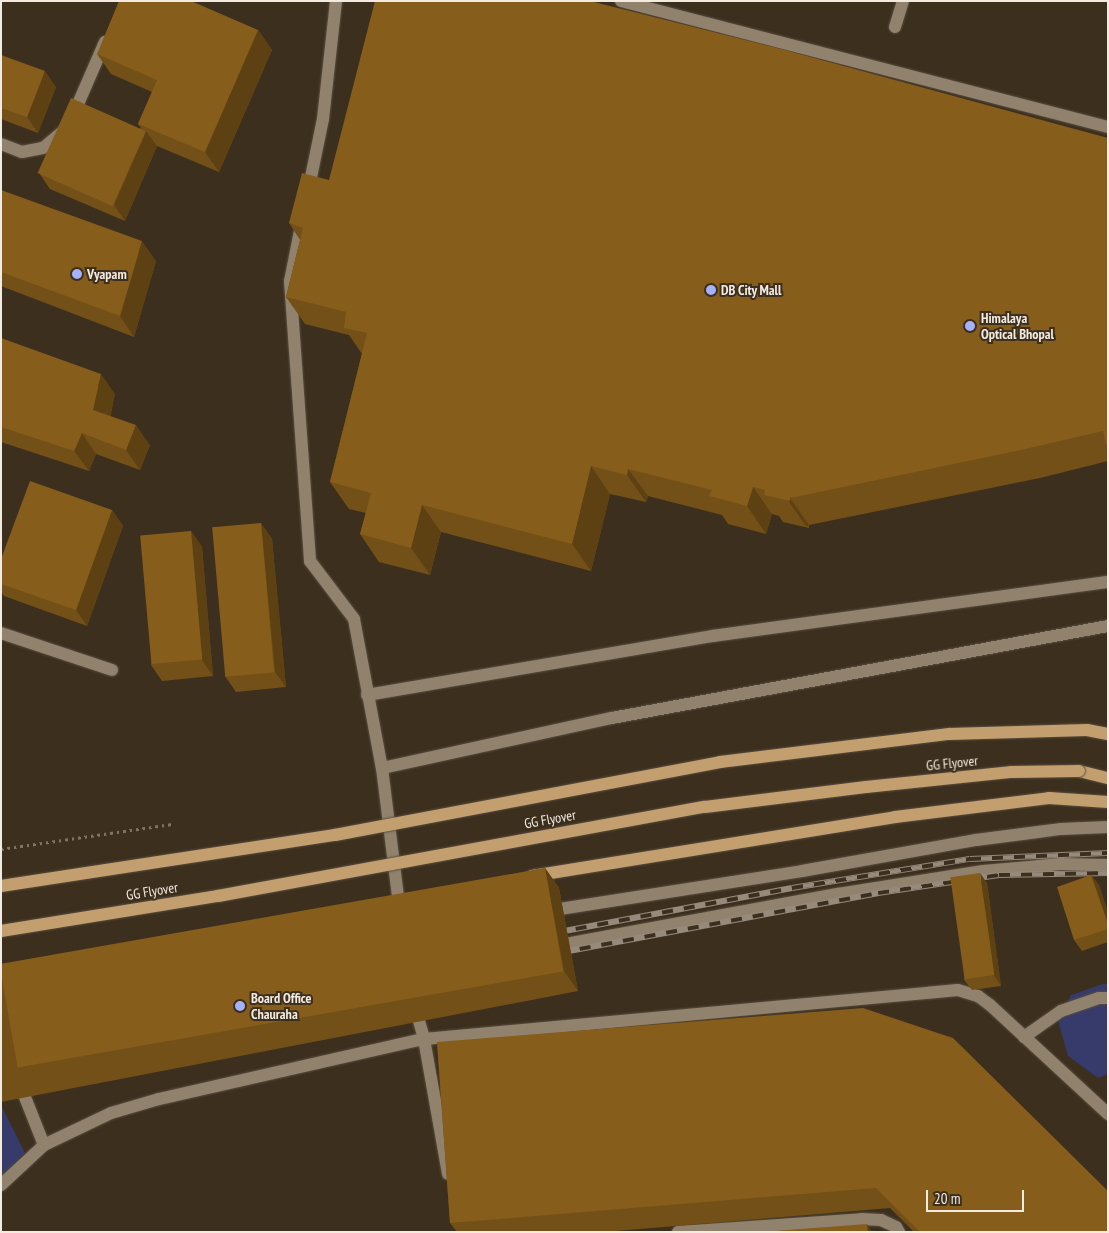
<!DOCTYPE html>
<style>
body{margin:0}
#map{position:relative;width:1109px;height:1233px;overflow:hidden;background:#3c2f1e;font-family:"PT Sans Narrow",sans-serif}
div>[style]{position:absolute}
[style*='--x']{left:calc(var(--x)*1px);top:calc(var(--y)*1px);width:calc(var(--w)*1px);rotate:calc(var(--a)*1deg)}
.green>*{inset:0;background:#363b6b}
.path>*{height:3px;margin-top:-1.5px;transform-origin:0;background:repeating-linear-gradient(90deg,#7e7364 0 2.5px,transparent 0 6.5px)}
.roads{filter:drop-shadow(0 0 1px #594e3f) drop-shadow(0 0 1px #594e3f)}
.lane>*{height:12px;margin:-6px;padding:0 6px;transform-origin:6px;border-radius:6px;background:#91826e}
.secondary>*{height:12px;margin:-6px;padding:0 6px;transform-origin:6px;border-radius:6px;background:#91826e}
.primary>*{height:12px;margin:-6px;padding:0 6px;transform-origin:6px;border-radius:6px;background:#c39f6f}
.rail>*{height:5.5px;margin-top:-2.75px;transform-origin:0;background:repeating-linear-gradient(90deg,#3c2f1e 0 11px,#958a7c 0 22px);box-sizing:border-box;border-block:1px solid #958a7c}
.bridges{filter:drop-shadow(0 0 1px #594e3f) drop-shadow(0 0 1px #594e3f)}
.primary-bridge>*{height:12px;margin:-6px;padding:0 6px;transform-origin:6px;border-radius:6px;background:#c39f6f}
.wall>*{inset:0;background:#735017}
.shaded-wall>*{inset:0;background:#5e4113;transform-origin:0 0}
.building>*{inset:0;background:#865d1b;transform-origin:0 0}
.dots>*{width:14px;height:14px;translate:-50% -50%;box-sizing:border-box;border:2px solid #3c2f1e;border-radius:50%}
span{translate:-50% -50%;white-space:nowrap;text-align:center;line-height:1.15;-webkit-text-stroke:4px #3c2f1e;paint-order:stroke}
.poi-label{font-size:14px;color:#f3ebe0;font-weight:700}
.left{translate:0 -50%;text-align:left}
.street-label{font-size:14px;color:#f3ebe0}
.frame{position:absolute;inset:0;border:2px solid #f3ebe0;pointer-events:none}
.scale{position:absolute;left:926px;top:1190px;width:98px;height:22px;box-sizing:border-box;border:2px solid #f3ebe0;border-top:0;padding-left:6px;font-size:15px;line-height:18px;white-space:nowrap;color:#f3ebe0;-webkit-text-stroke:4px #3c2f1e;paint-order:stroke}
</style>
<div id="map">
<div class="green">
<div style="clip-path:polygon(1103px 984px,1108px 984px,1108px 1074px,1098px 1078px,1068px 1056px,1058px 1021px,1071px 995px)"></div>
<div style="clip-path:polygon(1px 1105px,25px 1153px,1px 1176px)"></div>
</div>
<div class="path">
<div style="--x:1;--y:849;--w:173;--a:-8.3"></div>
</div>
<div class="roads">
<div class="lane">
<div style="--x:621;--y:1;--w:503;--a:14.51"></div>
<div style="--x:895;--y:27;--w:27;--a:-73"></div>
<div style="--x:1;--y:144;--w:22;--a:21"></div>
<div style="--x:22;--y:152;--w:21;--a:-11"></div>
<div style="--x:43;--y:148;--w:33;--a:-40"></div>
<div style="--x:68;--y:127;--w:93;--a:-66.5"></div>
<div style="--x:308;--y:192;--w:75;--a:-78.4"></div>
<div style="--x:323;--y:119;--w:119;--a:-83.7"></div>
<div style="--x:302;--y:221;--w:61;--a:101.3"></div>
<div style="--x:290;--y:281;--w:281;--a:85.9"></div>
<div style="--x:310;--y:561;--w:73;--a:52.8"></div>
<div style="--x:354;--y:619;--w:152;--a:79.4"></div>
<div style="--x:382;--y:768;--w:146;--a:82.9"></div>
<div style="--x:1;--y:633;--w:117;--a:18.4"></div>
<div style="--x:367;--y:695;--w:351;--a:-9.7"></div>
<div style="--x:713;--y:636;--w:399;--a:-7.8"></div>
<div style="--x:382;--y:768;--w:235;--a:-12.3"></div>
<div style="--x:612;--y:718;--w:504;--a:-10.51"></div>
<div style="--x:554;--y:946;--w:289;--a:-10.4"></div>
<div style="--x:838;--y:894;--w:147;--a:-9"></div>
<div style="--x:983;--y:871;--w:78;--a:-5.1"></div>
<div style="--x:1061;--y:864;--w:47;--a:1.2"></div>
<div style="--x:415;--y:1007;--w:33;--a:74"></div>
<div style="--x:424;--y:1039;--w:137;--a:79.9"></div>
<div style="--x:1024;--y:1037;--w:45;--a:-35.1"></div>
<div style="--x:1061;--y:1011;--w:40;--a:-18.9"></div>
<div style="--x:1099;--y:998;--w:9;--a:0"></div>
<div style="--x:19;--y:1082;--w:68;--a:68.4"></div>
<div style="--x:1;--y:1185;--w:59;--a:-42.9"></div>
<div style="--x:44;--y:1145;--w:74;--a:-25.5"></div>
<div style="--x:111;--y:1113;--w:50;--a:-16.3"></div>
<div style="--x:159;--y:1099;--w:272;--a:-12.8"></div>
<div style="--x:424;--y:1039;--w:536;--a:-5.24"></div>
<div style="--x:958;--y:990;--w:21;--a:17"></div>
<div style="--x:978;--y:996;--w:15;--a:37"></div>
<div style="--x:990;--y:1005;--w:161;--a:42.7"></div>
<div style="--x:678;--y:1232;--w:184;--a:-4"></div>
<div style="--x:862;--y:1219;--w:19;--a:3"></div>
<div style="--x:881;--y:1220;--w:17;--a:25"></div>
<div style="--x:896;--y:1227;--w:6;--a:59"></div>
</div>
<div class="secondary">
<div style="--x:547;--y:911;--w:258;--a:-8.9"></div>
<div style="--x:802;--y:871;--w:177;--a:-10.1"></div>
<div style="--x:976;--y:840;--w:86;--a:-7.4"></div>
<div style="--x:1061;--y:829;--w:47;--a:-2.4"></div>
</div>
<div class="primary">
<div style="--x:1079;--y:771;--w:30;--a:14"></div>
<div style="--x:532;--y:876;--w:368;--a:-9.2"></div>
<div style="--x:895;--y:817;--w:155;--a:-7"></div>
<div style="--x:1049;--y:798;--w:59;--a:3.9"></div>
</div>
</div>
<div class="rail">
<div style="--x:554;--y:933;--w:242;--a:-10.7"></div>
<div style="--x:792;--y:888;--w:180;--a:-9.3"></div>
<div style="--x:970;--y:859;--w:138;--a:-2.5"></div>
<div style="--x:558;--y:953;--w:326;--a:-10.6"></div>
<div style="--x:878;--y:893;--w:122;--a:-8.5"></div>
<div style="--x:999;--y:875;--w:109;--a:-1.1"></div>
</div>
<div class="bridges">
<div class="primary-bridge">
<div style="--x:1;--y:886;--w:338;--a:-8.7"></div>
<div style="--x:335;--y:835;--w:392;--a:-10.7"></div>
<div style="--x:720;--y:762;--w:231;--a:-7"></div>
<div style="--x:949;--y:734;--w:138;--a:-1.7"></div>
<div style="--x:1087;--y:730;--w:21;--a:11"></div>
<div style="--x:1;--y:931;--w:220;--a:-9.2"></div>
<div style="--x:218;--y:896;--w:495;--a:-10.4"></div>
<div style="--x:705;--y:807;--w:162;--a:-7.1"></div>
<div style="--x:866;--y:787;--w:147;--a:-5.9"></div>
<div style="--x:1012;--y:772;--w:67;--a:-0.9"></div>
</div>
</div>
<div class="wall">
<div style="clip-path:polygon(258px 30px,272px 50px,219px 172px,157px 146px,125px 221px,50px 189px,39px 173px,141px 128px,138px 124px,152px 92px,111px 74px,97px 54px)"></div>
<div style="clip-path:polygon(1px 55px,56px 87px,38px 133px,1px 119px)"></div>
<div style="clip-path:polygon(1108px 138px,1108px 461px,1040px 478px,809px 525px,809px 528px,783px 522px,779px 516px,772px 514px,766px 534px,728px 524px,722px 515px,648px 496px,646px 502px,610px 494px,591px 571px,441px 532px,430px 575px,379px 562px,360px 534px,366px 513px,349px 509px,330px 482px,362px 354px,349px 335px,305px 324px,286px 297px,300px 240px,289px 223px,329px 180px)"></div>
<div style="clip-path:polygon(1px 190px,156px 261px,134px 337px,1px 286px)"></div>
<div style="clip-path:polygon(1px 338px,115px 394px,110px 416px,150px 445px,140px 470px,96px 454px,89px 471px,1px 442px)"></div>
<div style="clip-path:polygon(112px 510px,123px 526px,87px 626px,4px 596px,1px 592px,1px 559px)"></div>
<div style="clip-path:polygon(261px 523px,272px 539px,286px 687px,236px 692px,225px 676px)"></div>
<div style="clip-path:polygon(191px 531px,202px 547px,213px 676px,162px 681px,151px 665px)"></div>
<div style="clip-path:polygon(545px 868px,559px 888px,578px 991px,1px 1102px,1px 972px)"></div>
<div style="clip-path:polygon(1091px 875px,1099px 885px,1108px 913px,1108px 942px,1082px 951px,1074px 940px)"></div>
<div style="clip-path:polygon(987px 883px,1001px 986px,972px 990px,964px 980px)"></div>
<div style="clip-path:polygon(437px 1042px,1108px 1232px,914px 1232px,890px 1208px,604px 1232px,457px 1232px,450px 1223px)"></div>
</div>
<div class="shaded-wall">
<div style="clip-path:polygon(258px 30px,272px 50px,219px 172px,205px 152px)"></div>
<div style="clip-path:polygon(45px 71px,56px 87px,38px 133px,27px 117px)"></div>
<div style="clip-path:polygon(146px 131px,157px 146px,125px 221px,114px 205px)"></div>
<div style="clip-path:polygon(142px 241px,156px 261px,134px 337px,120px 316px)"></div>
<div style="clip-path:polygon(101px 374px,115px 394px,108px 430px,93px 410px)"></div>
<div style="clip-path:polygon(136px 425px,150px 445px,140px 470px,126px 450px)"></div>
<div style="clip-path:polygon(82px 433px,96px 454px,89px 471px,74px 451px)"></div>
<div style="clip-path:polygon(591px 466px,610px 494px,591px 571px,572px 544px)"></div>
<div style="clip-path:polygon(628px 469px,648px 496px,646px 502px,627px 475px)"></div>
<div style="clip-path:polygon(753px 487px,772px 514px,766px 534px,747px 506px)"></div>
<div style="left:790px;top:498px;width:33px;height:3px;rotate:55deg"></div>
<div style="clip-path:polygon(422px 505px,441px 532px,430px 575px,411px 548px)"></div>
<div style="clip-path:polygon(112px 510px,123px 526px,87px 626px,76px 610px)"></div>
<div style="clip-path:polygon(261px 523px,272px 539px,286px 687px,275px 672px)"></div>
<div style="clip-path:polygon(191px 531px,202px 547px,213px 676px,202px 660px)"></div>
<div style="clip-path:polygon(545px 868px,559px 888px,578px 991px,564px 971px)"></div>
<div style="clip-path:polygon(980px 873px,987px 883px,1001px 986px,994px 975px)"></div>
<div style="clip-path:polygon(1091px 875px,1099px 885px,1108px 913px,1108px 924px)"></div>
<div style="clip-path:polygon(867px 1224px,872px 1232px,868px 1232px)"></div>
</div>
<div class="building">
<div style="clip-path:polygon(119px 1px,191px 1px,258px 30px,205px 152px,138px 124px,157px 80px,97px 54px)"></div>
<div style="clip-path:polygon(375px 1px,590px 1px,785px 50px,1108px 138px,1108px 444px,1106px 444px,1103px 431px,1021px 450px,790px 498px,790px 501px,764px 495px,765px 490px,753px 487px,747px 506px,709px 496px,712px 490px,628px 469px,627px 475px,591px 466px,572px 544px,422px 505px,411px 548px,360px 534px,371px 493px,330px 482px,367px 333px,344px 328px,346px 312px,286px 297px,303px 228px,289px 223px,302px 173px,329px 180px)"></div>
<div style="clip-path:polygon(1px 55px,45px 71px,27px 117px,1px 108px)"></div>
<div style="left:71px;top:98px;width:82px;height:82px;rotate:24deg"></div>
<div style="clip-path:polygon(1px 190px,142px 241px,120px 316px,1px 272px)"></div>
<div style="clip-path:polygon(1px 338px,101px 374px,93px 410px,136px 425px,126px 450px,82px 433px,74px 451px,1px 427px)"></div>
<div style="clip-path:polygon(30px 481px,112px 510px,76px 610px,1px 584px,1px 559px)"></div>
<div style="left:261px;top:523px;width:150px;height:49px;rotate:85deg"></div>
<div style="left:191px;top:531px;width:129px;height:51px;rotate:85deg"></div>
<div style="left:545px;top:868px;width:105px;height:554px;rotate:80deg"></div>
<div style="left:980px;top:873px;width:103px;height:30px;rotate:82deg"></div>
<div style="clip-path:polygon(1091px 875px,1108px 924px,1108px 929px,1074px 940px,1057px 887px)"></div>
<div style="clip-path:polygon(863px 1008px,953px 1038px,1108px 1191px,1108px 1232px,920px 1232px,876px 1188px,450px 1223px,437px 1042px)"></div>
<div style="clip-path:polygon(867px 1224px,868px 1232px,762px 1232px)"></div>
</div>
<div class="dots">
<div style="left:77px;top:274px;background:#a6b1fc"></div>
<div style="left:711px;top:290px;background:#a6b1fc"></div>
<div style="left:970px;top:326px;background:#a6b1fc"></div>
<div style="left:240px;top:1006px;background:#a6b1fc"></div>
</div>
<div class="poi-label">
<span class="left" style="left:87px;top:274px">Vyapam</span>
<span class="left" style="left:721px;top:290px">DB City Mall</span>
<span class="left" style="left:981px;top:326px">Himalaya<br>Optical Bhopal</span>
<span class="left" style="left:251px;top:1006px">Board Office<br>Chauraha</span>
</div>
<div class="street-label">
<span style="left:952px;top:763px;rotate:-6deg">GG Flyover</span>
<span style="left:550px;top:819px;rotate:-10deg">GG Flyover</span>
<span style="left:152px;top:891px;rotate:-9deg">GG Flyover</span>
</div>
<div class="frame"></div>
<div class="scale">20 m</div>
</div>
